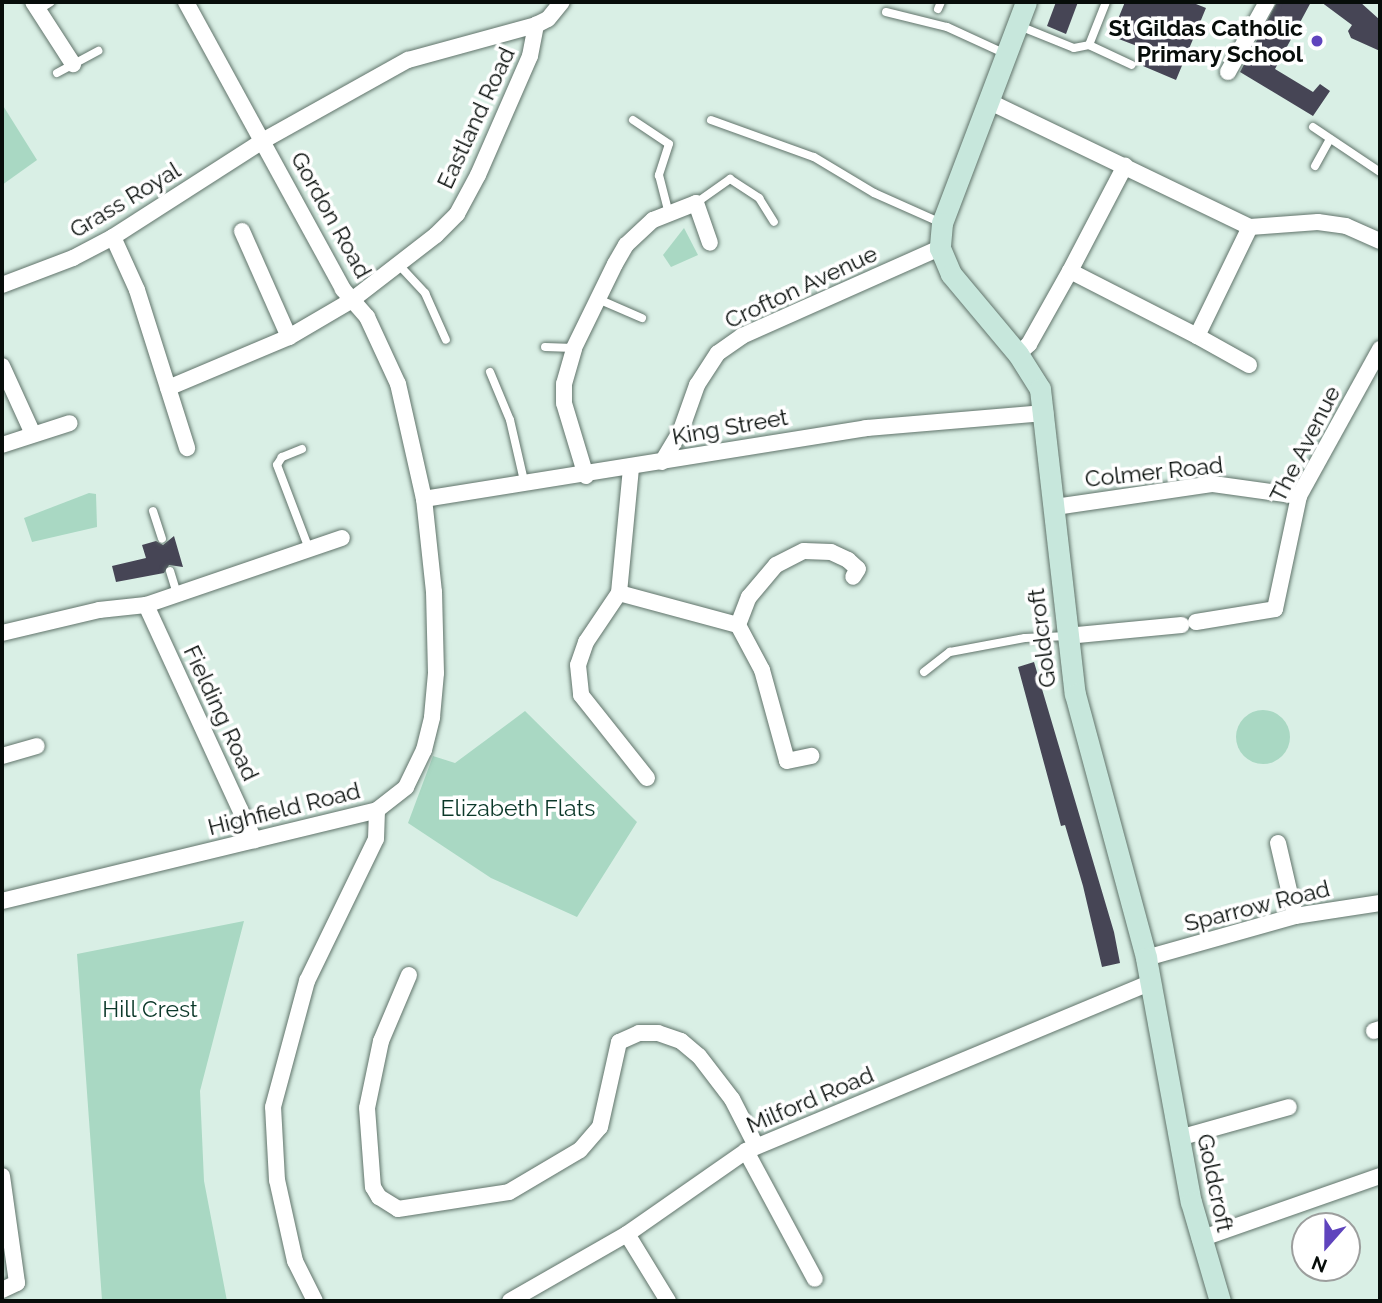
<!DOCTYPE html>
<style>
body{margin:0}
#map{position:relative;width:1382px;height:1303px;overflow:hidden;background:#d9efe5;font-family:Raleway,sans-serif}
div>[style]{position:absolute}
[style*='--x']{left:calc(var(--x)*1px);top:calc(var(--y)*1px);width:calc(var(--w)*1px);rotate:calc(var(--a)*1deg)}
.green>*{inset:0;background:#a9d8c3}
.round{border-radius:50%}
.building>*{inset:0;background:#464555}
.roads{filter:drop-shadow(0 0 2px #61746b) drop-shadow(0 0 2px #61746b)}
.lane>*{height:8px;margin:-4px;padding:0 4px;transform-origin:4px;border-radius:4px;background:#fff}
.street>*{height:16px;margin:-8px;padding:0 8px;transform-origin:8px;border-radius:8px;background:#fff}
.secondary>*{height:21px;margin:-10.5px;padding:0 10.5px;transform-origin:10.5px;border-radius:10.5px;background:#c7e7dc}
.dots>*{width:19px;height:19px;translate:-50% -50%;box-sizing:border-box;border:4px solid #fff;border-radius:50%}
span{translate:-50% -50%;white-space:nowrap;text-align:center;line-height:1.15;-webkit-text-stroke:7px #fff;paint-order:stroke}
.poi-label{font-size:23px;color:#070d0a;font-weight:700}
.right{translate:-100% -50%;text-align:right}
.street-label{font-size:23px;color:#070d0a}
.park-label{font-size:23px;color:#0b3829}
.frame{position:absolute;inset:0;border:4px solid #070d0a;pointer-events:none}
.north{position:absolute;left:1291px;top:1212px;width:70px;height:70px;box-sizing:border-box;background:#fff;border:2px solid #9c9e9d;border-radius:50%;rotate:201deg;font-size:19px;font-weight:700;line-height:28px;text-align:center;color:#070d0a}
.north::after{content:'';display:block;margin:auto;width:24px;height:32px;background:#5f44bd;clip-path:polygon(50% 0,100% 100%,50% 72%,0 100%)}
</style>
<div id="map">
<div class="green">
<div style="clip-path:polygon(2px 104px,37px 160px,2px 185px)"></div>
<div style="clip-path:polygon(684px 228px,698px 255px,671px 267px,663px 255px)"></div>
<div style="clip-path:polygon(89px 493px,96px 494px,97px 527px,32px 542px,24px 518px)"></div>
<div class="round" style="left:1236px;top:710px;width:54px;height:54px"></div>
<div style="clip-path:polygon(525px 711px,637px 822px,577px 917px,491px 878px,408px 823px,433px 756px,455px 763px)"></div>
<div style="clip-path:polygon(244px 921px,200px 1091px,204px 1181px,227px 1301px,102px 1300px,77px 954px)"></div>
</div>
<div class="building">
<div style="clip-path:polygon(1056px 2px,1078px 2px,1066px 34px,1047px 26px)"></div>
<div style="clip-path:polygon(1125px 2px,1191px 2px,1206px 8px,1176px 80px,1143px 66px,1150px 51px,1111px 36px)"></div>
<div style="clip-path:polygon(1277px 2px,1311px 2px,1275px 69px,1313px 92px,1320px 84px,1330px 91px,1313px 116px,1240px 72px)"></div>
<div style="clip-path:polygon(1321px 2px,1360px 2px,1380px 20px,1380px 51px,1351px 38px,1348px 31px,1352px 25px)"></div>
<div style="clip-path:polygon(174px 536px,183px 567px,169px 565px,164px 573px,116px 582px,112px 566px,146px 558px,142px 545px,156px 541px,163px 545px)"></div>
<div style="clip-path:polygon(1034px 662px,1114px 932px,1120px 963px,1102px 967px,1083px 886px,1065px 825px,1061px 826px,1018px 667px)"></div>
</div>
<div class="roads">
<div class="lane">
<div style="--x:938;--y:9;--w:8;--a:-67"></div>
<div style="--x:38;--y:10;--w:15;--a:-32"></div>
<div style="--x:886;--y:12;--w:63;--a:13.8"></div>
<div style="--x:947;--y:27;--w:65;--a:24.6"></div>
<div style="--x:1017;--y:25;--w:61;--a:22"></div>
<div style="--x:1074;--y:48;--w:15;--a:-11"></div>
<div style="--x:1089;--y:45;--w:47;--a:24.9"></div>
<div style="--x:1089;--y:45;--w:46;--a:-68.4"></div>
<div style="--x:57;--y:73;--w:47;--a:-28.2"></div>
<div style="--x:633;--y:120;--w:43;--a:33.7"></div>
<div style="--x:669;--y:144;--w:33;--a:108"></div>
<div style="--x:659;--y:175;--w:40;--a:75.6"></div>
<div style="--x:711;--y:120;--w:109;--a:19.8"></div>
<div style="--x:814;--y:157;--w:70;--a:31"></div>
<div style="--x:874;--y:193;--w:71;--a:24"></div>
<div style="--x:1313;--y:127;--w:81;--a:33.9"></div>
<div style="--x:1315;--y:166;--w:31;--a:-61"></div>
<div style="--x:696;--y:203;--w:42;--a:-35.2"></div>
<div style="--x:730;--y:179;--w:35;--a:33"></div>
<div style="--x:759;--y:198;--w:28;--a:58"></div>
<div style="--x:398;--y:264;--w:40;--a:47"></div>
<div style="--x:425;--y:293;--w:51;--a:65.9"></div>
<div style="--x:598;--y:299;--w:48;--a:23.4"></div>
<div style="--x:545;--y:347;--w:29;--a:2"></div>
<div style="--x:490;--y:372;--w:52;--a:67.4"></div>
<div style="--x:510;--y:420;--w:67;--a:77"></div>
<div style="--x:302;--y:449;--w:22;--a:158"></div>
<div style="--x:282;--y:457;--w:9;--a:122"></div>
<div style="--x:277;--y:465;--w:90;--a:69.1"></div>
<div style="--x:153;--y:511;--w:29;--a:72"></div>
<div style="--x:170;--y:571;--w:24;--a:73"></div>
<div style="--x:924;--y:672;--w:33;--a:-38"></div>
<div style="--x:950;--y:652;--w:76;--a:-10.6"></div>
<div style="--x:1025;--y:638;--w:42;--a:-2.7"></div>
</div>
<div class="street">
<div style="--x:33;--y:2;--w:74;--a:57.2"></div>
<div style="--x:1228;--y:72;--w:80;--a:-60.9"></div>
<div style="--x:988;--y:101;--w:291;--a:25.7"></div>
<div style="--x:1250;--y:227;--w:68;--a:-4.2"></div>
<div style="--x:1318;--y:222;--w:28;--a:8"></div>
<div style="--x:1346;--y:226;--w:37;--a:24"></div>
<div style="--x:242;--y:231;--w:116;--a:66.1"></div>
<div style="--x:113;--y:237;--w:58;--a:65.6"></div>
<div style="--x:137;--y:290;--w:166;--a:72.4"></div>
<div style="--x:1070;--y:271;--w:119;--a:-62.4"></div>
<div style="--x:2;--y:285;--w:76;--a:-20.8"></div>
<div style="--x:73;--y:258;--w:45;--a:-27.7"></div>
<div style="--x:113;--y:237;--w:179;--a:-32.7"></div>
<div style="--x:264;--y:140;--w:165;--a:-29.1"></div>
<div style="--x:408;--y:60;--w:133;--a:-15.3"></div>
<div style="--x:536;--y:25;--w:13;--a:-27"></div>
<div style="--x:548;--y:19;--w:22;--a:-51"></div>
<div style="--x:1018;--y:354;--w:15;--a:-42"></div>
<div style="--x:1029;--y:344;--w:84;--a:-60.7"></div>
<div style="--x:1070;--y:271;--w:143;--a:27.1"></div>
<div style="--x:1249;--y:365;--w:60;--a:-150.9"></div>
<div style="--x:1197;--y:336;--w:121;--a:-64.1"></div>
<div style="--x:2;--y:366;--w:75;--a:65.5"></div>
<div style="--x:168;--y:388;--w:131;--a:-22.9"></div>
<div style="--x:289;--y:337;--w:73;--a:-30.4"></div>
<div style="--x:352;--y:300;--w:106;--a:-37.7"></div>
<div style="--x:436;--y:235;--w:30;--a:-45"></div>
<div style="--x:457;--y:214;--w:44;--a:-61.7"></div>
<div style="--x:478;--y:175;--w:130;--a:-66.4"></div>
<div style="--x:530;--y:56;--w:32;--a:-79"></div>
<div style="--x:2;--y:445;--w:71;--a:-17.9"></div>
<div style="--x:662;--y:462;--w:37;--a:-59"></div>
<div style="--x:681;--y:430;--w:48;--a:-70.4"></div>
<div style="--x:697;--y:385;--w:38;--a:-57"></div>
<div style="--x:718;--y:353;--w:29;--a:-35"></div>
<div style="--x:742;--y:336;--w:217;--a:-24"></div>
<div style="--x:631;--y:468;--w:126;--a:95.5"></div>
<div style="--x:619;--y:593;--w:59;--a:124"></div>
<div style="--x:586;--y:642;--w:24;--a:109"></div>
<div style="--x:578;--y:665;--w:30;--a:84"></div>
<div style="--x:581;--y:695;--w:106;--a:51.5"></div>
<div style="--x:586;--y:476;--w:76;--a:-106.8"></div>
<div style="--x:564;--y:403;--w:19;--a:-90"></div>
<div style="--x:564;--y:384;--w:37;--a:-74"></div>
<div style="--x:574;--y:348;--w:93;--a:-64"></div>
<div style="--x:615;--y:264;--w:22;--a:-60"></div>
<div style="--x:626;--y:245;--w:37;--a:-43"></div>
<div style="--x:653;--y:220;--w:46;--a:-21.6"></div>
<div style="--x:696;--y:203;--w:42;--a:70.7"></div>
<div style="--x:424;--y:499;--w:448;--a:-9.1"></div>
<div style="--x:866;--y:428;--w:180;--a:-4.8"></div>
<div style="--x:1055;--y:507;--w:160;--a:-8.3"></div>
<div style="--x:1213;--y:484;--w:87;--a:7.9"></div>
<div style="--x:619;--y:593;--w:123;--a:15.1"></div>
<div style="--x:738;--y:625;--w:51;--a:61.9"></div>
<div style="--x:762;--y:670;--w:94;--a:74.6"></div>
<div style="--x:787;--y:761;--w:25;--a:-12"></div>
<div style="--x:146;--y:605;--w:207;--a:-18.9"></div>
<div style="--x:1196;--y:622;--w:80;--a:-9.3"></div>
<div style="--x:1275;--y:609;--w:116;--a:-78"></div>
<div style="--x:1299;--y:496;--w:168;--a:-61.1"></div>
<div style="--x:738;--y:625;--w:30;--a:-69"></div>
<div style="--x:749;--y:597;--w:42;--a:-49.8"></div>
<div style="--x:776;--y:565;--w:31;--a:-27"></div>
<div style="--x:804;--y:551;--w:27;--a:2"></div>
<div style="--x:831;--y:552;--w:19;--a:25"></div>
<div style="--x:848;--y:560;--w:13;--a:42"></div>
<div style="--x:858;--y:569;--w:9;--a:122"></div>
<div style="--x:2;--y:633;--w:100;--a:-13.3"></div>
<div style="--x:99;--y:610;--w:47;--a:-6.1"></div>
<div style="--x:146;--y:605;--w:259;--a:65.3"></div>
<div style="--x:1067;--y:636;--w:115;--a:-5.5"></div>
<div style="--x:2;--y:756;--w:36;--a:-16"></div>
<div style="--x:1278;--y:843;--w:75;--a:76.9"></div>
<div style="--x:2;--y:901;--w:386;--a:-13.6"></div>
<div style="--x:377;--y:810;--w:37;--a:-38"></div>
<div style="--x:406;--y:787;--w:41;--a:-64.1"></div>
<div style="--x:424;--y:750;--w:34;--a:-76"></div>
<div style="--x:432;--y:717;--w:44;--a:-84.8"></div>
<div style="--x:436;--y:673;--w:81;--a:-91.4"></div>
<div style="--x:434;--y:592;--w:94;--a:-96.1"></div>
<div style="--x:424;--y:499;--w:118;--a:-102.7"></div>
<div style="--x:398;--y:384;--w:74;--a:-114.8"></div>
<div style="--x:367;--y:317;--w:37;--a:-131"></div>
<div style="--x:343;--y:289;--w:327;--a:-118.7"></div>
<div style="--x:1146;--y:958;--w:155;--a:-15.7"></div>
<div style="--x:1295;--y:916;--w:86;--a:-8.7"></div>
<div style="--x:409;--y:975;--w:72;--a:113"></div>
<div style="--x:381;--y:1041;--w:68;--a:101.8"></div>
<div style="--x:367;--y:1108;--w:79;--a:85.7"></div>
<div style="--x:373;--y:1187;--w:12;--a:59"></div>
<div style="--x:379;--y:1197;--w:22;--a:32"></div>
<div style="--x:398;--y:1209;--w:112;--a:-8.7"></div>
<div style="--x:509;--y:1192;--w:82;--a:-30.6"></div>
<div style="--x:580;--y:1150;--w:30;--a:-49"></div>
<div style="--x:600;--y:1127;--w:87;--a:-77.4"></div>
<div style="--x:619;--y:1042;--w:22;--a:-24"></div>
<div style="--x:639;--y:1033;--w:19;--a:0"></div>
<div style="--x:658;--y:1033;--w:24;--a:19"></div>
<div style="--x:681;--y:1041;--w:23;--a:40"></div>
<div style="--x:699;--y:1056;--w:54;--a:52.5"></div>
<div style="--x:732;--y:1099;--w:53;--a:62.9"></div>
<div style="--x:1374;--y:1031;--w:6;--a:-18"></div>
<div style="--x:1179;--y:1138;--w:114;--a:-15.7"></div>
<div style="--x:746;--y:1151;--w:145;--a:61.7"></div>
<div style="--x:2;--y:1176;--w:108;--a:82"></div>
<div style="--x:17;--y:1283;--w:17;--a:155"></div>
<div style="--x:627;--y:1234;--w:79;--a:58.5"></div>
<div style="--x:1200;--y:1239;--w:191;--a:-19.3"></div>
<div style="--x:315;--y:1301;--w:45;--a:-116.6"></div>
<div style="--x:295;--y:1261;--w:83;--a:-102.5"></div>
<div style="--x:277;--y:1180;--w:73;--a:-93.1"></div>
<div style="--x:273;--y:1107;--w:131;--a:-74.9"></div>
<div style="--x:307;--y:981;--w:158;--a:-64.1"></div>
<div style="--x:376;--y:839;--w:29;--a:-88"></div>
<div style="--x:510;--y:1301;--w:135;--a:-29.8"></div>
<div style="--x:627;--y:1234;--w:145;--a:-34.9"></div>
<div style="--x:746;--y:1151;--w:437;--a:-22.6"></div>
</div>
<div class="secondary">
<div style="--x:1026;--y:2;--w:236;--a:110.8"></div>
<div style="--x:942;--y:223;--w:25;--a:95"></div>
<div style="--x:940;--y:248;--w:28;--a:67"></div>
<div style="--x:951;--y:274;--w:104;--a:50.1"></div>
<div style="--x:1018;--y:354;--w:41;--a:57.8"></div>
<div style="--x:1040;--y:389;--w:307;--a:83.5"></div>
<div style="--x:1075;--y:694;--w:273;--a:74.9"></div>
<div style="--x:1146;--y:958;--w:248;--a:79.6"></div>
<div style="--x:1191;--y:1202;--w:103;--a:73.7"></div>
</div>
</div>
<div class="dots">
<div style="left:1317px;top:41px;background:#5f44bd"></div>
</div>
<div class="poi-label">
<span class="right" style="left:1303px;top:41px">St Gildas Catholic<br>Primary School</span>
</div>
<div class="street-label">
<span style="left:476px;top:118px;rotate:-65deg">Eastland Road</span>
<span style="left:125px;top:200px;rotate:-31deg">Grass Royal</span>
<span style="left:331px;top:215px;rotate:61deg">Gordon Road</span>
<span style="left:801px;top:287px;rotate:-25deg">Crofton Avenue</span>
<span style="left:730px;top:427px;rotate:-10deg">King Street</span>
<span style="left:1305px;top:444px;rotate:-63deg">The Avenue</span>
<span style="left:1154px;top:472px;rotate:-6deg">Colmer Road</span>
<span style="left:1042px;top:638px;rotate:-97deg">Goldcroft</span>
<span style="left:221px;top:713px;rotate:65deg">Fielding Road</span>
<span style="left:284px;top:809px;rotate:-14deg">Highfield Road</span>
<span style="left:1257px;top:906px;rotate:-14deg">Sparrow Road</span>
<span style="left:810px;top:1100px;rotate:-23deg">Milford Road</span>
<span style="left:1215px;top:1183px;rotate:78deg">Goldcroft</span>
</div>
<div class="park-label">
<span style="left:518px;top:808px">Elizabeth Flats</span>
<span style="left:150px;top:1009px">Hill Crest</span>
</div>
<div class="frame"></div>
<div class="north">N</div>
</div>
